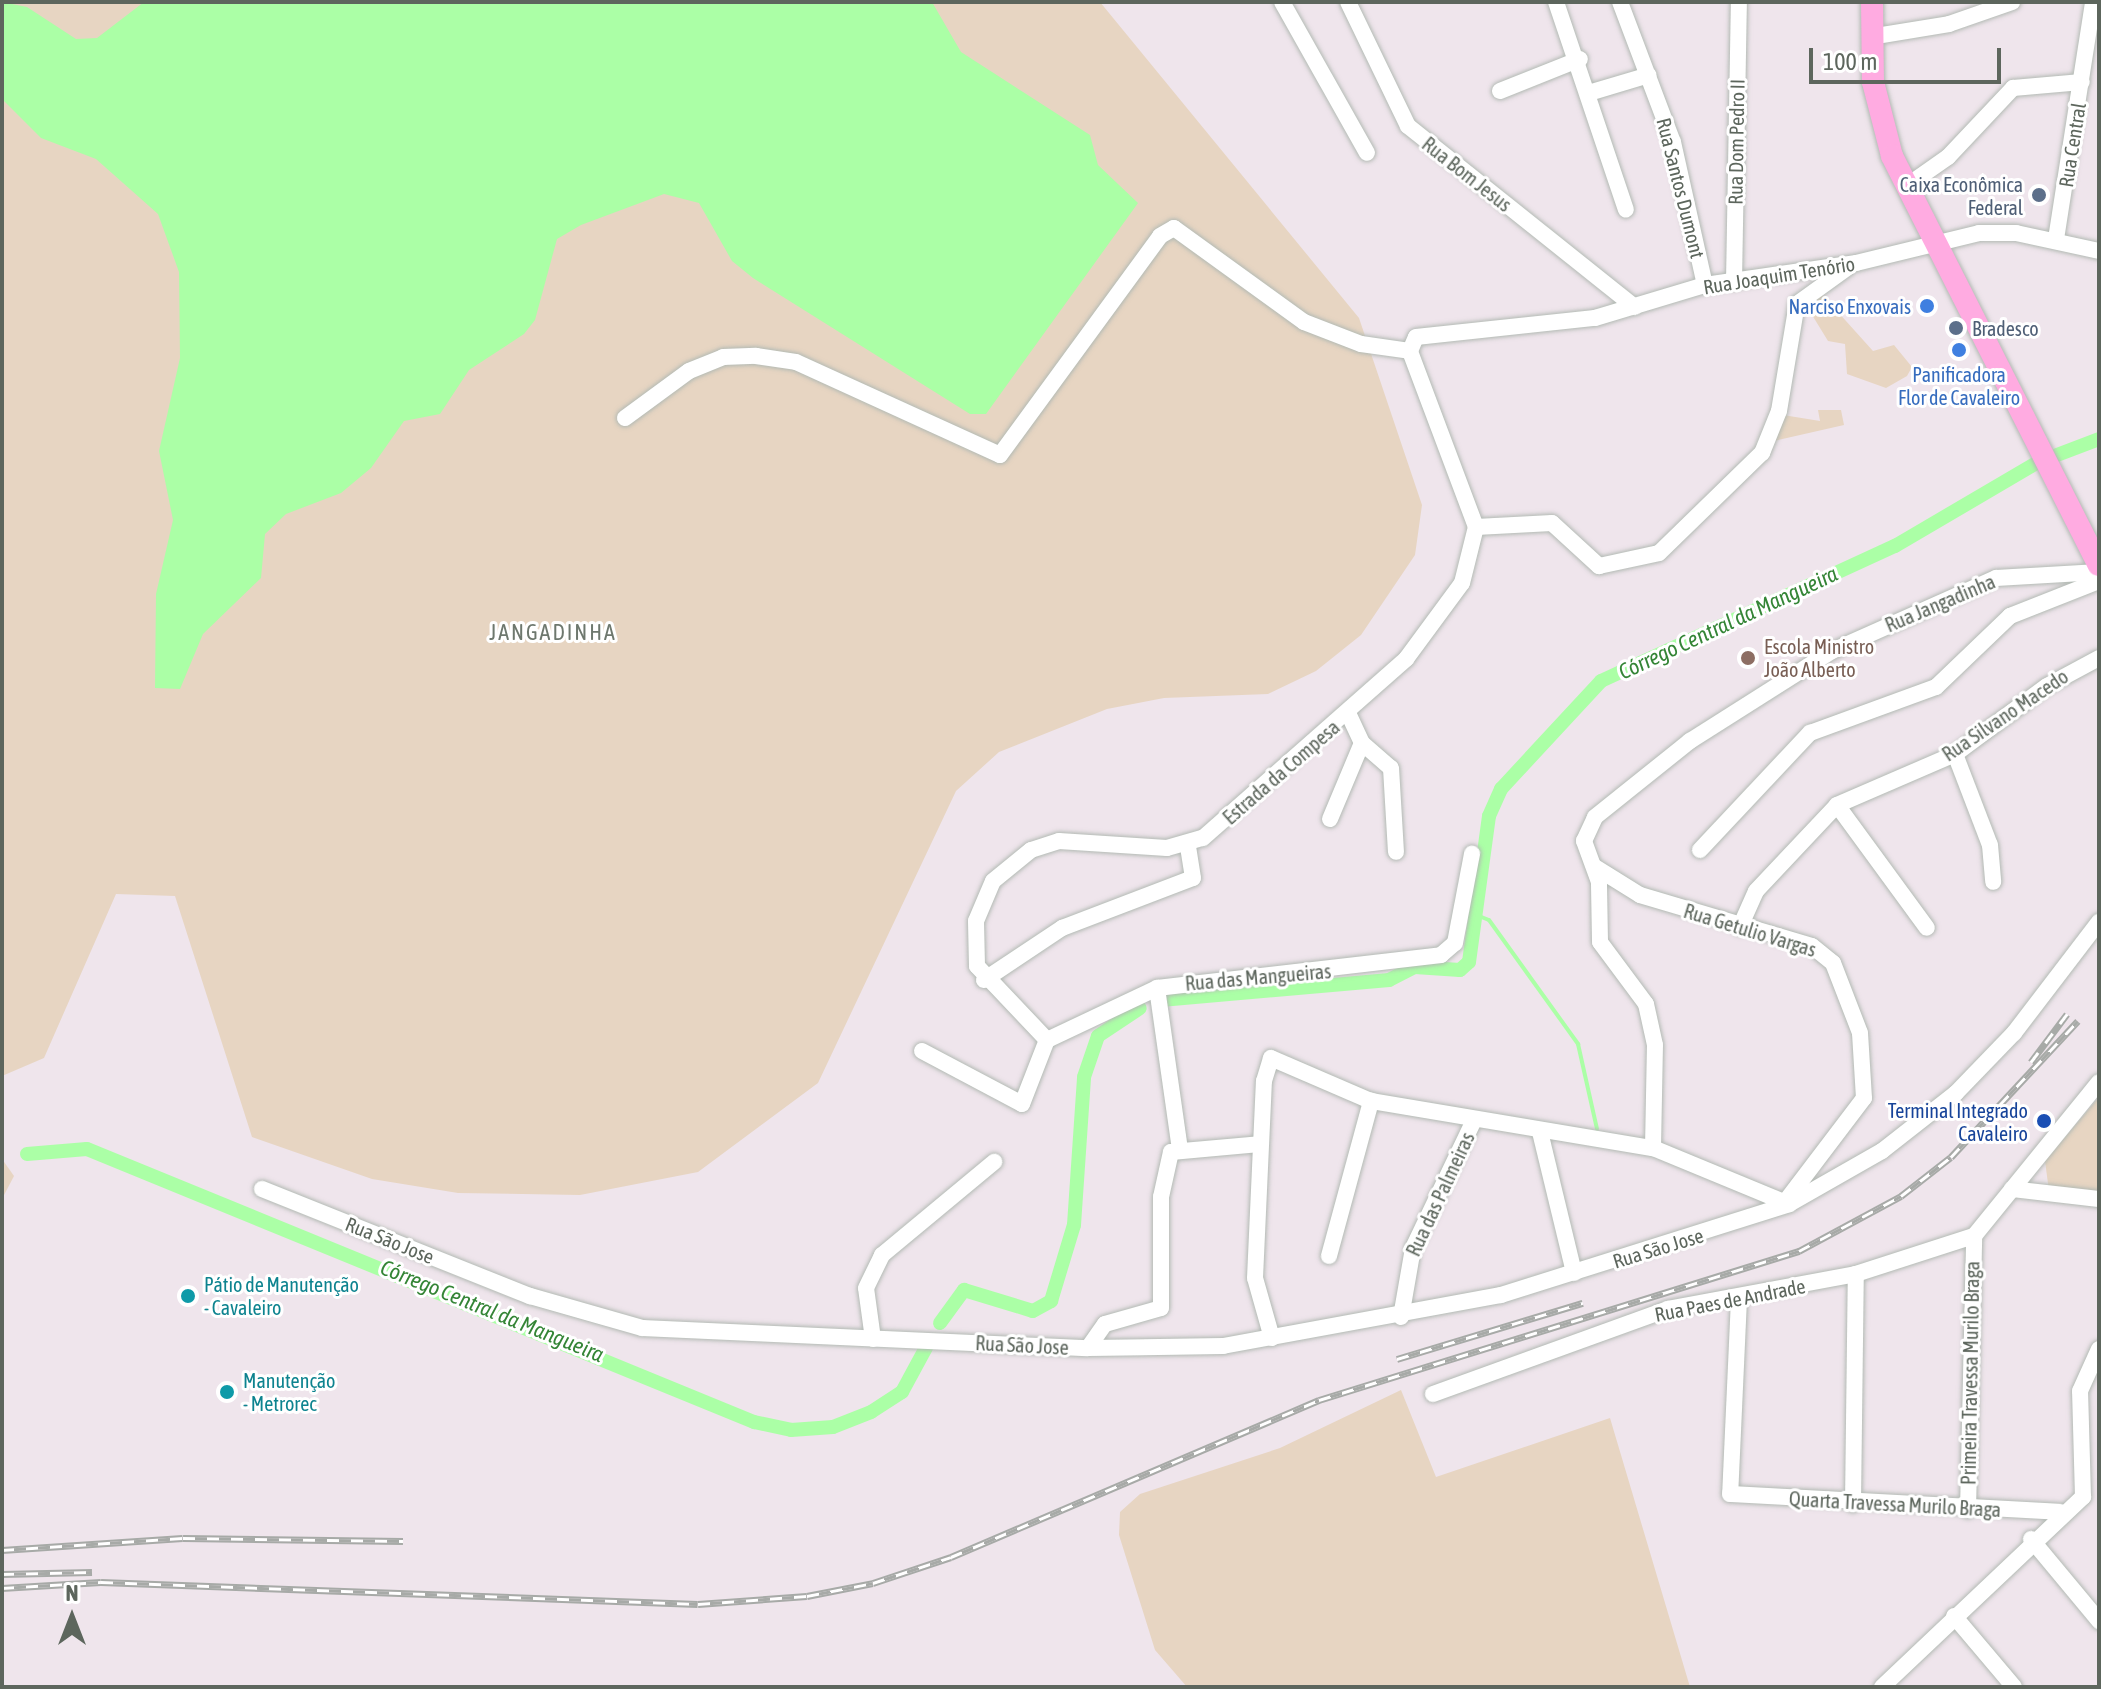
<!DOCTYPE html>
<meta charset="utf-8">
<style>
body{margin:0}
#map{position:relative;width:2101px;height:1689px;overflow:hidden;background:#efe5ec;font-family:"Asap Condensed",sans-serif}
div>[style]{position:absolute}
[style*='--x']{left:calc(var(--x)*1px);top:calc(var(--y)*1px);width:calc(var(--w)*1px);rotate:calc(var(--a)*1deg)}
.green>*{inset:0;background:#e7d5c2}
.water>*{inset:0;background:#abffa6}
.stream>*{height:4px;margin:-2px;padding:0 2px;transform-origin:2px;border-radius:2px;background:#abffa6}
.canal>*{height:14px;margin:-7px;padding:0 7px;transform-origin:7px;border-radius:7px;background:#abffa6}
.roads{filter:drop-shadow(0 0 2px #b3bab4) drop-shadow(0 0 2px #b3bab4)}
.minor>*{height:16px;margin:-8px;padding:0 8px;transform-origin:8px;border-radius:8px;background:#fff}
.major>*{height:22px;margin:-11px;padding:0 11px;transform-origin:11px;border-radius:11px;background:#ffabe1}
.rail>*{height:7px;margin-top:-3.5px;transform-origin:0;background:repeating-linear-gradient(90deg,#fff 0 12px,#a7aaa7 0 24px);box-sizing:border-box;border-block:2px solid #a7aaa7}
.dots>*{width:22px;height:22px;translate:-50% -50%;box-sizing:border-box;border:4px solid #fff;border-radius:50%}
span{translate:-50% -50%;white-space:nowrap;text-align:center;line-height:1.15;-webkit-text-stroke:6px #fff;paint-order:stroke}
.street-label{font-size:20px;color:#5d665d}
.service-label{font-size:20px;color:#4e5e75}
.right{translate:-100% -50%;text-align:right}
.left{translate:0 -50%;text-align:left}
.shop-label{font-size:20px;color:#366cbe}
.education-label{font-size:20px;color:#785e54}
.transit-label{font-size:20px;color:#164399}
.culture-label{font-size:20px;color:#0d838f}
.water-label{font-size:22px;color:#348536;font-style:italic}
.neighbourhood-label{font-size:22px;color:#6e786e;letter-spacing:2px}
.frame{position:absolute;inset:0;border:4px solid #5d665d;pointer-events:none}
.north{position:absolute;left:32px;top:1577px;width:80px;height:80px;-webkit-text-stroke:6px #fff;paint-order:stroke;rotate:0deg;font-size:22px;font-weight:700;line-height:32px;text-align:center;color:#5d665d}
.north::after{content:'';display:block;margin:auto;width:28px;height:36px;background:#5d665d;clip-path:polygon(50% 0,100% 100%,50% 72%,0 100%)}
.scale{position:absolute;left:1809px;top:48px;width:192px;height:36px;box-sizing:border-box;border:4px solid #5d665d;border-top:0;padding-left:10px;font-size:24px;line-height:28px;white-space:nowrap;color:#5d665d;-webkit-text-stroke:6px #fff;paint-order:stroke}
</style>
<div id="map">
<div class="green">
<div style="clip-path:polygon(2px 2px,1100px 2px,1359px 318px,1422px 505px,1415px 555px,1361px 635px,1316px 671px,1268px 694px,1164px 698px,1107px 709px,999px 752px,956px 791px,818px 1083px,698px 1172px,580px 1195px,458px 1193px,372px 1179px,252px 1137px,175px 896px,116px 894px,44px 1058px,2px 1076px)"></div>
<div style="clip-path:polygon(1819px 291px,1873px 351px,1894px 345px,1912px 367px,1907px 376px,1886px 388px,1847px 374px,1845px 344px,1828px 341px,1809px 310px)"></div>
<div style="clip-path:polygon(1818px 410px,1841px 410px,1844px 425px,1774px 441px,1783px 415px,1820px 421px)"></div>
<div style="clip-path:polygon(2099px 1097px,2099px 1194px,2049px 1191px,2045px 1161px)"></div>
<div style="clip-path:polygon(2px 1159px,14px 1176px,2px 1199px)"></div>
<div style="clip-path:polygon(1401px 1390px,1436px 1477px,1610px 1418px,1690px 1687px,1187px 1687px,1155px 1650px,1119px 1535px,1120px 1512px,1140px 1494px,1280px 1448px)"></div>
</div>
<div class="water">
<div style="clip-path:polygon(2px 2px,27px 7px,76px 39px,97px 38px,144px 2px,932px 2px,961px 52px,1090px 135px,1098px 165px,1138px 203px,986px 414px,970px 414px,753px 278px,732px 261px,699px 203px,664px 194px,581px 225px,557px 239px,535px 320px,524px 334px,469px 370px,440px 414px,404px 421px,371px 468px,341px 493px,286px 514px,265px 534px,261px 578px,203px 634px,180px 689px,155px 688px,156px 594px,173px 520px,159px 451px,180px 358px,179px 272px,158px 214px,96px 159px,41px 138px,2px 99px)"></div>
</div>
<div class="stream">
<div style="--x:1474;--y:914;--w:16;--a:22"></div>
<div style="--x:1489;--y:920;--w:153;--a:54.3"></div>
<div style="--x:1578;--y:1044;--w:87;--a:77.4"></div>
</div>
<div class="canal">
<div style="--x:2057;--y:455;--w:45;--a:-20.9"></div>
<div style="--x:1161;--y:1000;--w:229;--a:-5"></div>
<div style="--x:1389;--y:980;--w:29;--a:-27"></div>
<div style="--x:1415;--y:967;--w:45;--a:3.8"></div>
<div style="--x:1460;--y:970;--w:12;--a:-42"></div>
<div style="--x:1469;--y:962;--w:147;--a:-82.2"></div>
<div style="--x:1489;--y:816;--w:30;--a:-66"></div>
<div style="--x:1501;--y:789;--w:147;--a:-47.2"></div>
<div style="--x:1601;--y:681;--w:324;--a:-24.7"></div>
<div style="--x:1895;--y:546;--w:162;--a:-30.4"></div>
<div style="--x:27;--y:1154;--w:60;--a:-4.8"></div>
<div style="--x:87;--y:1149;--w:721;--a:22.26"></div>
<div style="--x:754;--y:1422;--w:38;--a:12"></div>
<div style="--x:791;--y:1430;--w:42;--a:-4.1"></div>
<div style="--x:833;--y:1427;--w:41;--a:-21.5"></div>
<div style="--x:871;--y:1412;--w:37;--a:-33"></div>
<div style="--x:902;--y:1392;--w:55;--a:-61.6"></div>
<div style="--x:940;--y:1323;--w:41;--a:-54"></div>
<div style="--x:964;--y:1290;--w:72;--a:16.9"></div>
<div style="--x:1033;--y:1311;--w:21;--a:-29"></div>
<div style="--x:1051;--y:1301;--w:79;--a:-73.2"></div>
<div style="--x:1074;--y:1225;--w:148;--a:-86.1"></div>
<div style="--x:1084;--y:1077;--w:43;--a:-71.1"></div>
<div style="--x:1098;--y:1036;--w:50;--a:-33.7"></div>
</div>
<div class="roads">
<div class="minor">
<div style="--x:1282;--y:2;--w:173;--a:60.6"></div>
<div style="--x:1348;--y:2;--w:138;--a:64.2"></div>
<div style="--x:1408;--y:126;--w:290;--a:38.6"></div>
<div style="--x:1556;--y:2;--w:219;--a:71.4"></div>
<div style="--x:1620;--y:2;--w:150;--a:69.3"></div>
<div style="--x:1673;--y:142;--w:147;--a:77.4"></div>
<div style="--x:1870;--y:37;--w:80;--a:-9.3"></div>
<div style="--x:1949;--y:24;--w:67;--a:-19.2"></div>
<div style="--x:1500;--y:91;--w:86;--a:-21.8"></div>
<div style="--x:1592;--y:92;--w:59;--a:-16.6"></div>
<div style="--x:1908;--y:185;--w:49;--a:-35"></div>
<div style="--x:1948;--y:157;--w:95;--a:-46.7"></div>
<div style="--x:2013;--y:88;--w:69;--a:-5"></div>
<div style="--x:2056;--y:239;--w:240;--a:-81.1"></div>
<div style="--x:1734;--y:282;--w:280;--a:-89"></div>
<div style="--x:625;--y:418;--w:79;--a:-36.3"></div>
<div style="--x:689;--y:371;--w:37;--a:-22"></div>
<div style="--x:723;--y:357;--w:33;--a:-2"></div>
<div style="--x:756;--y:356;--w:40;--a:8.5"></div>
<div style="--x:796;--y:362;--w:224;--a:24.5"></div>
<div style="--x:1000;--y:455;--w:271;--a:-53.8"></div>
<div style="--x:1160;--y:236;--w:16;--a:-30"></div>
<div style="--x:1174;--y:228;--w:160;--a:35.9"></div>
<div style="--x:1304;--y:322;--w:61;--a:21.1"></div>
<div style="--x:1361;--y:344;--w:49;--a:8.1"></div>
<div style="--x:1476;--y:527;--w:76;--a:-3"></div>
<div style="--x:1552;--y:523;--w:64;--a:42.5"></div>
<div style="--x:1599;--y:566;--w:61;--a:-12.2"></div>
<div style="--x:1659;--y:553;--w:144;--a:-44.2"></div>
<div style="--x:1762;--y:453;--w:45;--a:-68"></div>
<div style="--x:1779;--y:411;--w:109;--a:-80.5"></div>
<div style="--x:1797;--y:304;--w:62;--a:-35.8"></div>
<div style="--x:1348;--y:713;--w:33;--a:65"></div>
<div style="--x:1362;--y:743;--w:38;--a:41"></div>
<div style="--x:1391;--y:768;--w:84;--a:86.6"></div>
<div style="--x:1955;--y:754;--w:97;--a:69"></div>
<div style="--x:1990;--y:845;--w:37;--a:85"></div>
<div style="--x:1837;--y:805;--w:152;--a:53.8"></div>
<div style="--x:1330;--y:819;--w:82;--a:-67.2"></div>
<div style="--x:1700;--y:850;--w:161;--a:-46.8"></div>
<div style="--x:1810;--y:733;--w:134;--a:-20.1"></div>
<div style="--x:1936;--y:687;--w:103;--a:-43.8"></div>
<div style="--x:2010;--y:616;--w:96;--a:-21.5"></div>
<div style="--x:1595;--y:867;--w:53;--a:31.9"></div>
<div style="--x:1640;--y:895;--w:179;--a:16.5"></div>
<div style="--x:1812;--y:946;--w:27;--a:39"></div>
<div style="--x:1833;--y:963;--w:75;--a:68.9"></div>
<div style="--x:1860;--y:1033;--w:65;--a:86.5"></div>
<div style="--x:1864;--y:1098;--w:131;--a:127.2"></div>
<div style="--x:1740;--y:927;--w:39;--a:-66"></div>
<div style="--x:1756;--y:891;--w:118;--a:-46.7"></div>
<div style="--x:1837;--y:805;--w:129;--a:-23.4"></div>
<div style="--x:1955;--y:754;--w:114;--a:-36.5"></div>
<div style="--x:2047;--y:686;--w:59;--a:-28.3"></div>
<div style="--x:984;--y:980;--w:94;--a:-33.7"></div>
<div style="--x:1062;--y:928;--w:140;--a:-20.9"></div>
<div style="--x:1193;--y:878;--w:31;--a:-99"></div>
<div style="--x:1157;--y:988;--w:163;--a:81.9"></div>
<div style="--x:1047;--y:1040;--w:102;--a:-133.4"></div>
<div style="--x:977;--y:966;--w:45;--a:-91.3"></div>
<div style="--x:976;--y:921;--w:43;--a:-67"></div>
<div style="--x:993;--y:881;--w:49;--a:-39.2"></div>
<div style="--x:1031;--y:850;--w:29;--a:-18"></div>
<div style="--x:1059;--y:841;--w:108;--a:3.7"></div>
<div style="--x:1167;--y:848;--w:37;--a:-16"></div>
<div style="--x:1203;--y:838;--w:271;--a:-41.4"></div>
<div style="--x:1406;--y:659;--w:94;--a:-53.6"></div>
<div style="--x:1462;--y:583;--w:58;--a:-76"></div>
<div style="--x:1476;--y:527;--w:188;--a:-110.6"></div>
<div style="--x:1410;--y:351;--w:15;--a:-67"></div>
<div style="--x:1416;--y:337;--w:180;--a:-6.1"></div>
<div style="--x:1595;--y:318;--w:115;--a:-16.7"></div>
<div style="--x:1705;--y:285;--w:153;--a:-8.3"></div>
<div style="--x:1856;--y:263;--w:127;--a:-13.7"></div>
<div style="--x:1979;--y:233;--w:37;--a:0"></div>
<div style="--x:2016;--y:233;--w:85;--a:12.2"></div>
<div style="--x:922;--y:1051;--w:113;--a:27.9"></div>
<div style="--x:1022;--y:1104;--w:69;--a:-68.7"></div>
<div style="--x:1047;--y:1040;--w:122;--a:-25.3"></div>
<div style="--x:1157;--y:988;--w:286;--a:-6.6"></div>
<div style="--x:1441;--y:955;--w:18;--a:-41"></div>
<div style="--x:1455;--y:943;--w:91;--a:-79.2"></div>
<div style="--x:1540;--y:1132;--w:145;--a:76.4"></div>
<div style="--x:1653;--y:1148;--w:103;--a:-88.9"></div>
<div style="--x:1655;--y:1045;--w:42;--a:-102.4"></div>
<div style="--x:1646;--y:1004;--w:77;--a:-126.6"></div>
<div style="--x:1600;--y:942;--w:60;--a:-91"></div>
<div style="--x:1599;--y:882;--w:44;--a:-110.1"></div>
<div style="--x:1584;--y:841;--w:26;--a:-65"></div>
<div style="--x:1595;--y:817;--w:122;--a:-38.7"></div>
<div style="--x:1690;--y:741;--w:168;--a:-32.4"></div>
<div style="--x:1832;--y:651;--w:180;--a:-24"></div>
<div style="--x:1996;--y:578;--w:103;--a:-3.3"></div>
<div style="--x:262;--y:1189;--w:289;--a:21.8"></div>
<div style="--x:530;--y:1296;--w:116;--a:15.9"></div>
<div style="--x:642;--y:1328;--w:446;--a:2.6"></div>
<div style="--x:1088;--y:1348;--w:135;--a:-0.8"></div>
<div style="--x:1223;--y:1346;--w:283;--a:-10.4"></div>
<div style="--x:1501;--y:1295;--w:302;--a:-17.5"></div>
<div style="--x:1789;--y:1204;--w:107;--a:-29.7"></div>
<div style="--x:1882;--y:1151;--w:94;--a:-38.1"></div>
<div style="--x:1956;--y:1093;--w:83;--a:-46"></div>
<div style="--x:2014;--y:1033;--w:140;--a:-52.6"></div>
<div style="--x:2012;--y:1189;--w:88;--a:6.6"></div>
<div style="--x:1329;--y:1256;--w:161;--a:-74.8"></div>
<div style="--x:1739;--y:1299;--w:195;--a:92.6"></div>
<div style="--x:1730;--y:1494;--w:330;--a:3.1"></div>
<div style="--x:1401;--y:1317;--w:70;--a:-80.1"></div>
<div style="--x:1413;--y:1248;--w:142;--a:-64.5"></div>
<div style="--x:1272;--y:1338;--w:62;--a:-105.8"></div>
<div style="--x:1255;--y:1278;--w:197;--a:-87.4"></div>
<div style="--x:1264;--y:1081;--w:24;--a:-73"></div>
<div style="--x:1271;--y:1058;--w:109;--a:23.3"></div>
<div style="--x:1371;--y:1101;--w:286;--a:9.5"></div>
<div style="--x:1653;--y:1148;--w:147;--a:22.4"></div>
<div style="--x:873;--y:1339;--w:51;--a:-97.8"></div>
<div style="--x:866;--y:1288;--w:37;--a:-64"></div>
<div style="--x:882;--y:1255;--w:146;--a:-39.7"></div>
<div style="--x:1088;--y:1348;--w:29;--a:-55"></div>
<div style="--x:1105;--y:1324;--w:58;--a:-15.9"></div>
<div style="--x:1161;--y:1308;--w:111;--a:-90"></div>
<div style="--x:1161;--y:1197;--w:46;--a:-77.5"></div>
<div style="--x:1171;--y:1152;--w:89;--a:-5.1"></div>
<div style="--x:1433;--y:1394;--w:250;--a:-19.9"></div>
<div style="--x:1668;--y:1309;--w:191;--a:-10.5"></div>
<div style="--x:1856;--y:1274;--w:124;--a:-17.9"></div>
<div style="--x:1974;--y:1236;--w:198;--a:-50.9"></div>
<div style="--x:1853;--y:1504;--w:230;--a:-89.3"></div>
<div style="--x:1968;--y:1510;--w:274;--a:-88.7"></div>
<div style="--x:2031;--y:1539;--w:107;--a:50.3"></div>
<div style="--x:1954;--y:1616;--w:93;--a:49.8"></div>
<div style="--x:1882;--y:1687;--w:277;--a:-43.4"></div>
<div style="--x:2083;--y:1497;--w:106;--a:-91.6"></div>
<div style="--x:2080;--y:1391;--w:46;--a:-65.7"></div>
</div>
<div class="major">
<div style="--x:1872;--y:2;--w:80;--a:89.3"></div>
<div style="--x:1873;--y:82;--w:76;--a:75.6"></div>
<div style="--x:1892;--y:156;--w:458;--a:63.2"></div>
</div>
</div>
<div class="rail">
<div style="--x:2031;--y:1062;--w:60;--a:-53.1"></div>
<div style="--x:1397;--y:1359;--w:194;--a:-16.8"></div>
<div style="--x:2;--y:1550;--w:181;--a:-3.8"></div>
<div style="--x:183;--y:1538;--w:220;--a:0.8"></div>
<div style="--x:2;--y:1574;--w:90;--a:-1.3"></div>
<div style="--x:2;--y:1588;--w:99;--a:-3.5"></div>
<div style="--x:101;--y:1582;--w:597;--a:2.11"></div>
<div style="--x:698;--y:1604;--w:109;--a:-4.2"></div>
<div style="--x:807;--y:1596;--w:67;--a:-11.1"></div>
<div style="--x:873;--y:1583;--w:82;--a:-18.4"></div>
<div style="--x:951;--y:1557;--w:400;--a:-23.1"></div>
<div style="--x:1319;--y:1400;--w:503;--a:-17.25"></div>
<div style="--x:1799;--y:1251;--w:116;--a:-28.3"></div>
<div style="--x:1901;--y:1196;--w:63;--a:-38"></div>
<div style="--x:1951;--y:1157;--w:186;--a:-47"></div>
</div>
<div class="dots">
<div style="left:2039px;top:195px;background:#5c6f8a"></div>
<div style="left:1927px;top:306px;background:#3f7fe0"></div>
<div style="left:1956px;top:328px;background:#5c6f8a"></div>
<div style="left:1959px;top:350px;background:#3f7fe0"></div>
<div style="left:1748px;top:658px;background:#8d6e63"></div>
<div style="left:2044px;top:1121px;background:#1a4fb4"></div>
<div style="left:188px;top:1296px;background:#0f9aa8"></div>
<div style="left:227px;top:1392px;background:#0f9aa8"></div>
</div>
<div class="street-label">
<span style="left:1736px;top:142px;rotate:-89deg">Rua Dom Pedro II</span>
<span style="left:2072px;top:145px;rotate:-81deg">Rua Central</span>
<span style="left:1467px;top:174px;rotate:38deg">Rua Bom Jesus</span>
<span style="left:1681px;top:188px;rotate:76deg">Rua Santos Dumont</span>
<span style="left:1779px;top:275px;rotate:-9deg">Rua Joaquim Tenório</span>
<span style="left:1940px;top:603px;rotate:-23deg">Rua Jangadinha</span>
<span style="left:2005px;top:715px;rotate:-34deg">Rua Silvano Macedo</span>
<span style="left:1281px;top:772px;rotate:-41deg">Estrada da Compesa</span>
<span style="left:1750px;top:930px;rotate:17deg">Rua Getulio Vargas</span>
<span style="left:1258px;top:977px;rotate:-5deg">Rua das Mangueiras</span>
<span style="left:1440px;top:1194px;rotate:-65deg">Rua das Palmeiras</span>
<span style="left:390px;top:1240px;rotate:22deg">Rua São Jose</span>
<span style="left:1658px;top:1248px;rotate:-17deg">Rua São Jose</span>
<span style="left:1730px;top:1300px;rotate:-11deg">Rua Paes de Andrade</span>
<span style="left:1022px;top:1345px;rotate:3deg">Rua São Jose</span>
<span style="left:1970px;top:1373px;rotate:-89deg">Primeira Travessa Murilo Braga</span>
<span style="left:1895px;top:1504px;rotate:3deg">Quarta Travessa Murilo Braga</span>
</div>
<div class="service-label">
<span class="right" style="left:2023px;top:196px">Caixa Econômica<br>Federal</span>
<span class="left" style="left:1972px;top:328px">Bradesco</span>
</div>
<div class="shop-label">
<span class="right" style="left:1911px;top:306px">Narciso Enxovais</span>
<span style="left:1959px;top:386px">Panificadora<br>Flor de Cavaleiro</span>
</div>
<div class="education-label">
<span class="left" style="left:1764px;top:658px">Escola Ministro<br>João Alberto</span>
</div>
<div class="transit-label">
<span class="right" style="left:2028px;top:1122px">Terminal Integrado<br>Cavaleiro</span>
</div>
<div class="culture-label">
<span class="left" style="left:204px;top:1296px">Pátio de Manutenção<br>- Cavaleiro</span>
<span class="left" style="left:243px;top:1392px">Manutenção<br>- Metrorec</span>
</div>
<div class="water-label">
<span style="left:1728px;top:623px;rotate:-25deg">Córrego Central da Mangueira</span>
<span style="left:492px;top:1311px;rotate:22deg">Córrego Central da Mangueira</span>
</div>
<div class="neighbourhood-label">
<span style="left:553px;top:633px">JANGADINHA</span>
</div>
<div class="frame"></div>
<div class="north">N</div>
<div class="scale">100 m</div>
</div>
